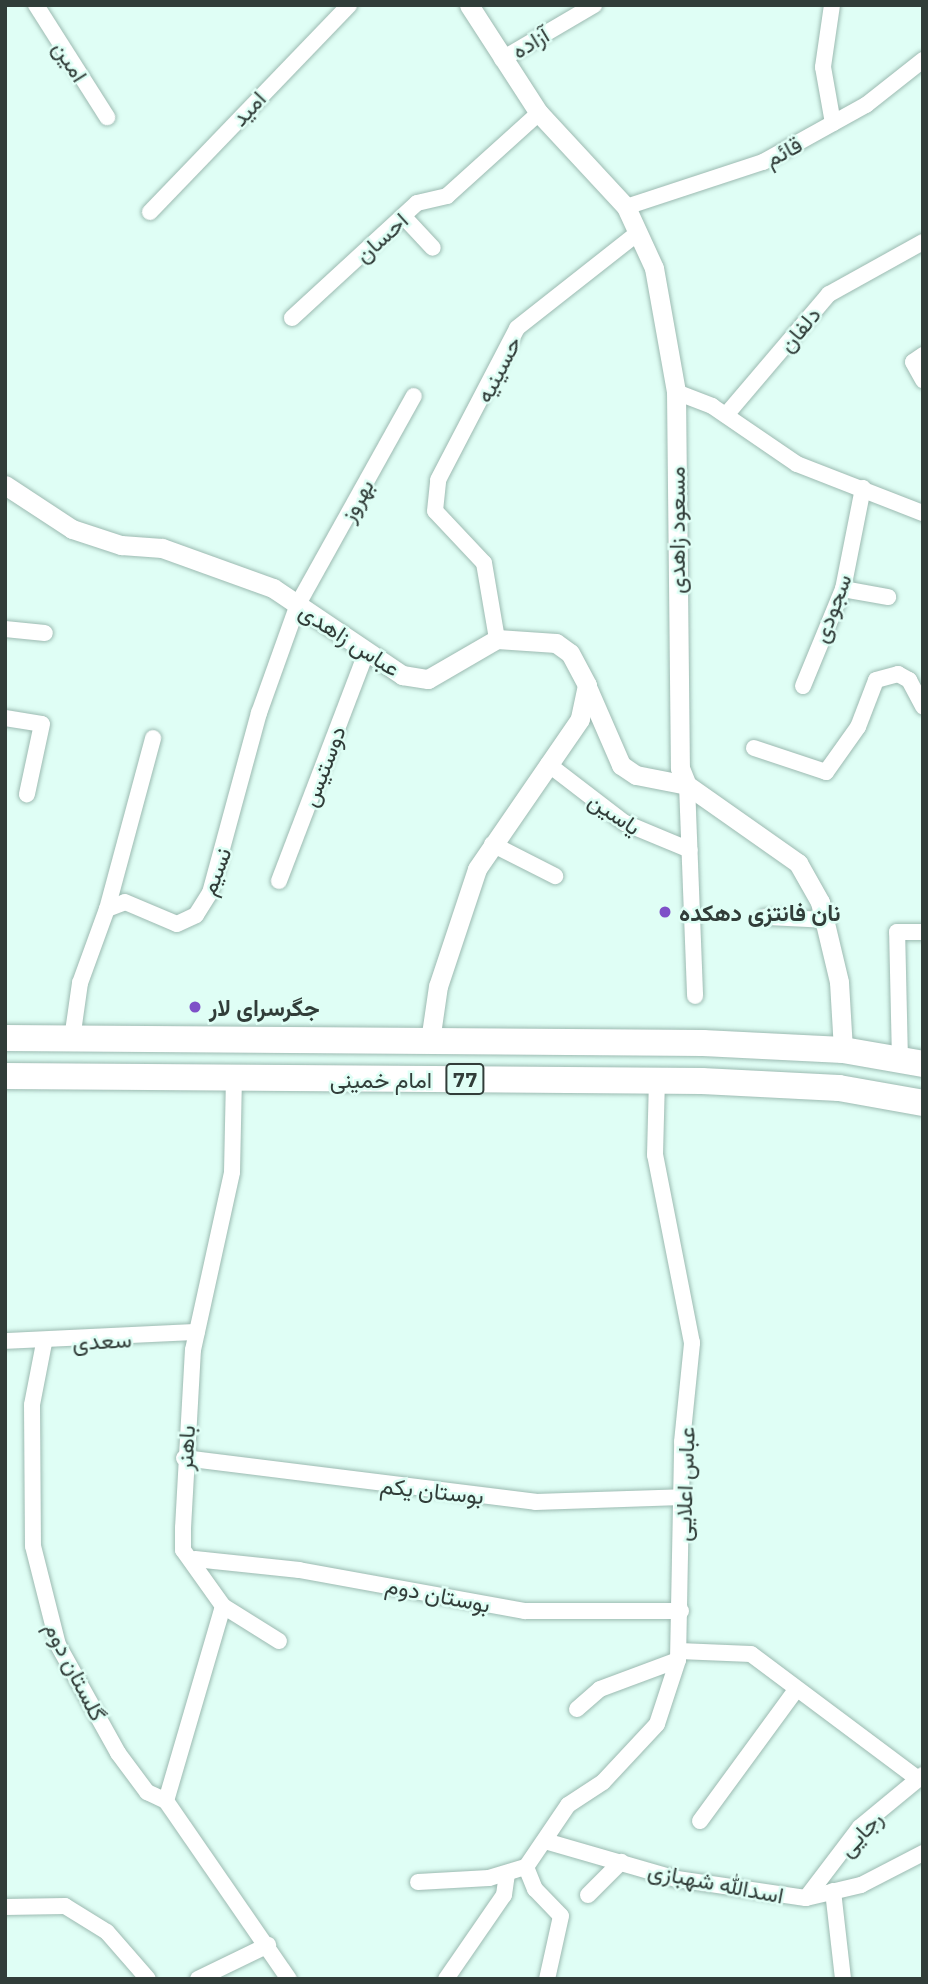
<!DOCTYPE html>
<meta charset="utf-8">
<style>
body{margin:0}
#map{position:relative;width:928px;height:1984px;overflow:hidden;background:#dffef5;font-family:"IBM Plex Sans",Vazirmatn,sans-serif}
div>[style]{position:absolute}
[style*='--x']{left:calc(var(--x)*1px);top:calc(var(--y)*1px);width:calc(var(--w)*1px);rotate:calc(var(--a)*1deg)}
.roads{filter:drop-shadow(0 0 2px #9cbab1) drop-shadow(0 0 2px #9cbab1)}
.minor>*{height:16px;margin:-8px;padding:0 8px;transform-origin:8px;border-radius:8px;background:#fff}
.tertiary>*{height:19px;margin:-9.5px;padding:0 9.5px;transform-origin:9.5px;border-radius:9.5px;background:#fff}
.trunk>*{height:26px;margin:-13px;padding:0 13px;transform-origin:13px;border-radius:13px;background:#fff}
.dots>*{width:19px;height:19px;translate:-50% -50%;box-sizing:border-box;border:4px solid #dffef5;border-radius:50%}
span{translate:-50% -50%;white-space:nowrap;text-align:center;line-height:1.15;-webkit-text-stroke:5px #dffef5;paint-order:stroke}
.shield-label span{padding:2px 5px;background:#dffef5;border:2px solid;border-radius:5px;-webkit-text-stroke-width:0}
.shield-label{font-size:21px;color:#313d39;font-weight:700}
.street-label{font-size:23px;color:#313d39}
.poi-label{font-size:23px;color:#313d39;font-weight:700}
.left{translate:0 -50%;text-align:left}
.frame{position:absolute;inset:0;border:7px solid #313d39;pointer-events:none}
</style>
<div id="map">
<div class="roads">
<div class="minor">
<div style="--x:36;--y:5;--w:133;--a:57.6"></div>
<div style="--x:832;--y:5;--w:63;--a:98.3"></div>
<div style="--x:823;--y:67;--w:57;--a:79.9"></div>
<div style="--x:502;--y:59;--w:107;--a:-30.4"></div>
<div style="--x:626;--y:207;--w:144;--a:-18.2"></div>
<div style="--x:763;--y:162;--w:118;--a:-29"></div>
<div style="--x:866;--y:105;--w:73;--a:-38.3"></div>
<div style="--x:150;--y:212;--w:287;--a:-46.1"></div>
<div style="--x:404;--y:217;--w:42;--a:46.9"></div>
<div style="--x:292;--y:318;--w:170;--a:-42.6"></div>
<div style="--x:417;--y:203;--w:31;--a:-13"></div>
<div style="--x:447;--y:196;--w:124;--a:-42.1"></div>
<div style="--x:923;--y:355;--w:12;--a:145"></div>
<div style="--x:913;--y:362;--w:21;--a:61"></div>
<div style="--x:676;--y:392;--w:39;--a:21"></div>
<div style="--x:712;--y:406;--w:103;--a:34.3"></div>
<div style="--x:797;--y:464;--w:135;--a:21.3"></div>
<div style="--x:726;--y:415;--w:159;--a:-49.6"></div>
<div style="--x:829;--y:294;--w:107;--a:-29"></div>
<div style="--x:843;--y:589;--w:46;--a:10.1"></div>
<div style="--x:5;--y:629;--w:40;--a:5.7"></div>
<div style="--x:497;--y:639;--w:77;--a:-99.7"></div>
<div style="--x:484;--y:563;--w:71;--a:-133.3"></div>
<div style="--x:435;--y:511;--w:31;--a:-84"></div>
<div style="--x:438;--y:480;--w:171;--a:-62.5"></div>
<div style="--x:517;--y:328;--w:155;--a:-38.2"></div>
<div style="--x:803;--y:686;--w:105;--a:-67.6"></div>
<div style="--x:843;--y:589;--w:103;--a:-78.8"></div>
<div style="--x:5;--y:718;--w:37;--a:9"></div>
<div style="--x:42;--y:724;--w:72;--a:102.1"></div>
<div style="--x:754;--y:748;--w:76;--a:18.4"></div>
<div style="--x:826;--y:772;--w:55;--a:-54.6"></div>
<div style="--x:858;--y:727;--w:50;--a:-69"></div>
<div style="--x:876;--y:680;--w:23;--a:-15"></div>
<div style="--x:898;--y:674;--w:13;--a:29"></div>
<div style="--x:909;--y:680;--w:30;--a:62"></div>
<div style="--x:548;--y:764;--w:97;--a:37.5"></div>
<div style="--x:625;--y:823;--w:70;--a:22.6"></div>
<div style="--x:687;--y:785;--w:211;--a:87.8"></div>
<div style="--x:492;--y:844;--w:71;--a:26.9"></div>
<div style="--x:279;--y:881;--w:246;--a:-69.1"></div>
<div style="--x:107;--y:909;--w:177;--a:-74.9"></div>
<div style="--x:765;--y:917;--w:61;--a:2.8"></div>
<div style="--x:72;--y:1039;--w:57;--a:-81.9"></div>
<div style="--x:80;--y:983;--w:79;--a:-70"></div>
<div style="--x:107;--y:909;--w:19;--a:-21"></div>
<div style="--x:125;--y:902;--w:56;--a:22.9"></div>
<div style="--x:177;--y:924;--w:21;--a:-25"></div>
<div style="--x:196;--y:915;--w:26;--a:-58"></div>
<div style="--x:210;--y:893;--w:187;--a:-74.8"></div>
<div style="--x:259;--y:713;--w:116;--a:-70.3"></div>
<div style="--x:298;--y:604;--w:238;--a:-60.9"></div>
<div style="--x:900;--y:1060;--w:128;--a:-91.3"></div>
<div style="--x:897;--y:932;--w:26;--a:0"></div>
<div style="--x:5;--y:1341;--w:192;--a:-2.7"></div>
<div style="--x:44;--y:1343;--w:63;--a:101"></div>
<div style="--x:32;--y:1405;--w:141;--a:89.6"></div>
<div style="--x:33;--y:1546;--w:102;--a:75.8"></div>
<div style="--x:58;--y:1645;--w:124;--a:60.9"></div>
<div style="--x:118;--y:1753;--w:49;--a:53.4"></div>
<div style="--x:147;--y:1792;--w:21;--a:25"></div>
<div style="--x:166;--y:1801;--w:216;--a:55.4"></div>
<div style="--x:184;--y:1458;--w:354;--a:7.1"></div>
<div style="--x:535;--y:1502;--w:147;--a:-1.9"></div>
<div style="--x:195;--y:1559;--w:105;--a:6"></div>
<div style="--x:299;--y:1570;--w:230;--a:10.3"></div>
<div style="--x:525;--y:1611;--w:156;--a:0"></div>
<div style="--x:223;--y:1606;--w:66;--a:32"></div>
<div style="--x:679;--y:1651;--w:72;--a:2.4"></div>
<div style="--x:751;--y:1654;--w:207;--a:36.8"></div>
<div style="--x:577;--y:1709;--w:30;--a:-41"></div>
<div style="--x:600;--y:1689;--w:83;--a:-20.4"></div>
<div style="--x:166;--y:1801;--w:203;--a:-73.7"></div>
<div style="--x:223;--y:1606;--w:69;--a:-125.5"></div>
<div style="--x:183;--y:1550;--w:22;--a:-90"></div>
<div style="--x:183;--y:1528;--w:178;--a:-86.8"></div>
<div style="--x:193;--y:1350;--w:182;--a:-77.6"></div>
<div style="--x:232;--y:1172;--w:94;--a:-88.8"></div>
<div style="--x:700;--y:1821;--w:162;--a:-53.8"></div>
<div style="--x:545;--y:1841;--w:137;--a:16.1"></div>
<div style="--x:677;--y:1879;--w:130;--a:8.4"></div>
<div style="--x:806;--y:1898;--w:57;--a:-13.3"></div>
<div style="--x:861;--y:1885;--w:70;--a:-27.3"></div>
<div style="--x:526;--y:1867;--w:24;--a:68"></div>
<div style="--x:535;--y:1889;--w:37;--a:46"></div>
<div style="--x:561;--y:1916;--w:65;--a:102.5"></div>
<div style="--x:418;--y:1882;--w:71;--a:-3.2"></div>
<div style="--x:489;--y:1878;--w:39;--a:-17"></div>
<div style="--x:526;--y:1867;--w:75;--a:-55.9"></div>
<div style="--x:568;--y:1805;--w:42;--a:-33.3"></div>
<div style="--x:603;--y:1782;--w:79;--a:-47"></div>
<div style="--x:657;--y:1724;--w:67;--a:-71.8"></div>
<div style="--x:678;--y:1660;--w:218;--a:-88.9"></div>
<div style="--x:682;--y:1442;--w:100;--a:-84.2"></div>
<div style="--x:692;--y:1343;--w:192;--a:-101.1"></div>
<div style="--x:655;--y:1155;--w:74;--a:-88.5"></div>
<div style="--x:833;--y:1891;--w:89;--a:83.5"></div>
<div style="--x:588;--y:1895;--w:47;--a:-45"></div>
<div style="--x:806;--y:1898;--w:89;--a:-52.7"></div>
<div style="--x:860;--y:1827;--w:82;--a:-39.5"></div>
<div style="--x:5;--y:1907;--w:60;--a:-1"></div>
<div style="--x:65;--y:1906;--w:49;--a:31.8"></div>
<div style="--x:107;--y:1932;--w:62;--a:48.9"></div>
<div style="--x:198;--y:1979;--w:78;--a:-25.9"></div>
<div style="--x:446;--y:1979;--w:102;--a:-55.4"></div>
<div style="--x:504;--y:1895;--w:22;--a:-82"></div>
</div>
<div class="tertiary">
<div style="--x:469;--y:5;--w:129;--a:57.1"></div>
<div style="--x:539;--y:113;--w:128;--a:47.2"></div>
<div style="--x:626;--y:207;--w:67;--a:65.3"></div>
<div style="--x:654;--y:268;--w:126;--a:79.9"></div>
<div style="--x:676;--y:392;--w:376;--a:89.4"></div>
<div style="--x:680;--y:768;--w:18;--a:68"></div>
<div style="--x:687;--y:785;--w:136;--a:35.1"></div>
<div style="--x:798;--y:863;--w:45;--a:60.6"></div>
<div style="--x:820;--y:902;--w:82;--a:76.6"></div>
<div style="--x:839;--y:982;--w:68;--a:86.6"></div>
<div style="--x:5;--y:485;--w:80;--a:33.3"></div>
<div style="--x:72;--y:529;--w:52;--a:18.1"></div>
<div style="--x:121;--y:545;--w:41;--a:4.2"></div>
<div style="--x:162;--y:548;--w:118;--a:19.8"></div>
<div style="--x:273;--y:588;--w:156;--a:34"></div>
<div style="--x:402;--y:675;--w:26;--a:9"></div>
<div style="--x:428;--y:679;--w:80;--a:-30.1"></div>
<div style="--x:497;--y:639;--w:59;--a:3.9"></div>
<div style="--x:556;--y:643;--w:17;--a:36"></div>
<div style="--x:570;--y:653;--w:36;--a:62"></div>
<div style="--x:587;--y:685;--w:35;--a:102"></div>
<div style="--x:580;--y:719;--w:182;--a:124.5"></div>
<div style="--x:477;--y:869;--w:123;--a:108.4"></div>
<div style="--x:438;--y:986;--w:56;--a:98.3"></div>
<div style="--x:588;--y:689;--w:83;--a:66.5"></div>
<div style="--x:621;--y:765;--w:18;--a:34"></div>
<div style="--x:636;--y:775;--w:52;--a:11.1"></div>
</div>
<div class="trunk">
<div style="--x:5;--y:1038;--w:698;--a:0.41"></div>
<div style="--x:703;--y:1043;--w:140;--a:2.9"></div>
<div style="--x:843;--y:1050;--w:81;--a:9.9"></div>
<div style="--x:5;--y:1076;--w:697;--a:0.41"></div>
<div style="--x:702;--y:1081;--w:137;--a:2.9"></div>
<div style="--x:839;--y:1088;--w:85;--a:10.1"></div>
</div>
</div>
<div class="dots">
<div style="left:665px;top:912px;background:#7e50c8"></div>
<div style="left:195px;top:1007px;background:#7e50c8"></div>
</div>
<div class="shield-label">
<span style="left:465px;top:1079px">77</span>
</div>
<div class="street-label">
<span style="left:530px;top:42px;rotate:-31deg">آزاده</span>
<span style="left:71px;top:61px;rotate:58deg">امین</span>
<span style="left:248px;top:108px;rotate:-47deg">امید</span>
<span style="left:783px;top:151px;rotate:-28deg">قائم</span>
<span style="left:381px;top:237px;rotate:-42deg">احسان</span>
<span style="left:799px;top:329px;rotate:-50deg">دلفان</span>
<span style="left:498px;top:369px;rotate:-63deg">حسینیه</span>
<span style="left:356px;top:500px;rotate:-61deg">بهروز</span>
<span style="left:676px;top:530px;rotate:-90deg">مسعود زاهدی</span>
<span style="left:831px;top:608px;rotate:-69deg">سجودی</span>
<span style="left:350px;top:639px;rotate:33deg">عباس زاهدی</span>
<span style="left:323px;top:766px;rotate:-69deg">دوستیس</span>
<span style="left:615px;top:813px;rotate:34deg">یاسین</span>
<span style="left:215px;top:871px;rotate:-69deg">نسیم</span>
<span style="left:381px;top:1079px">امام خمینی</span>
<span style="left:102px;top:1340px;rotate:-3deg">سعدی</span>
<span style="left:185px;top:1448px;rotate:-87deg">باهنر</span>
<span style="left:684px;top:1484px;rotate:-88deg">عباس اعلایی</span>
<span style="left:432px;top:1490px;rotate:6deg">بوستان یکم</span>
<span style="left:438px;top:1594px;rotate:11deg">بوستان دوم</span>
<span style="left:76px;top:1671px;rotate:63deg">گلستان دوم</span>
<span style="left:860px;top:1833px;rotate:-47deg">رجایی</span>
<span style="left:716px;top:1882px;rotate:11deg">اسدالله شهبازی</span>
</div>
<div class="poi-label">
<span class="left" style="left:679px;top:912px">نان فانتزی دهکده</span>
<span class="left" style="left:209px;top:1007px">جگرسرای لار</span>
</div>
<div class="frame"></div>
</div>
